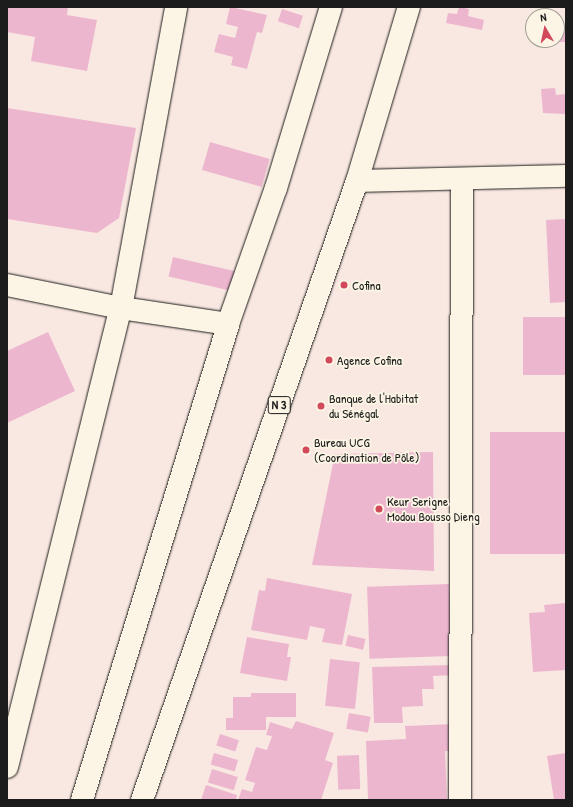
<!DOCTYPE html>
<meta charset="utf-8">
<style>
body{margin:0}
#map{position:relative;width:573px;height:807px;overflow:hidden;background:#f9e8e1;font-family:"Patrick Hand",sans-serif}
div>[style]{position:absolute}
[style*='--x']{left:calc(var(--x)*1px);top:calc(var(--y)*1px);width:calc(var(--w)*1px);rotate:calc(var(--a)*1deg)}
.building>*{inset:0;background:#edb6cf;transform-origin:0 0}
.roads{filter:drop-shadow(0 0 1px #1c1c1c) drop-shadow(0 0 1px #1c1c1c)}
.street>*{height:22px;margin:-11px;padding:0 11px;transform-origin:11px;border-radius:11px;background:#fcf5e5}
.primary>*{height:22px;margin:-11px;padding:0 11px;transform-origin:11px;border-radius:11px;background:#fcf5e5}
.dots>*{width:11px;height:11px;translate:-50% -50%;box-sizing:border-box;border:2px solid #fcf5e5;border-radius:50%}
span{translate:-50% -50%;white-space:nowrap;text-align:center;line-height:1.15;-webkit-text-stroke:3.5px #fcf5e5;paint-order:stroke}
.shield-label span{padding:1px 3px;background:#fcf5e5;border:1px solid;border-radius:3px;-webkit-text-stroke-width:0}
.shield-label{font-size:12px;color:#1c1c1c;font-weight:700}
.poi-label{font-size:13px;color:#1c1c1c}
.left{translate:0 -50%;text-align:left}
.frame{position:absolute;inset:0;border:8px solid #1c1c1c;pointer-events:none}
.north{position:absolute;left:525px;top:8px;width:40px;height:40px;box-sizing:border-box;background:#fcf5e5;border:1px solid #a29e95;border-radius:50%;rotate:351deg;font-size:11px;font-weight:700;line-height:16px;text-align:center;color:#1c1c1c}
.north::after{content:'';display:block;margin:auto;width:14px;height:18px;background:#d1495b;clip-path:polygon(50% 0,100% 100%,50% 72%,0 100%)}
</style>
<div id="map">
<div class="building">
<div style="clip-path:polygon(7px 7px,68px 7px,67px 15px,97px 20px,87px 71px,31px 61px,35px 37px,7px 32px)"></div>
<div style="clip-path:polygon(230px 7px,267px 15px,262px 33px,257px 32px,247px 69px,231px 65px,233px 57px,214px 52px,219px 34px,235px 38px,238px 27px,226px 24px)"></div>
<div style="clip-path:polygon(459px 7px,469px 9px,468px 16px,484px 20px,482px 30px,446px 23px,448px 13px,457px 14px)"></div>
<div style="left:282px;top:9px;width:22px;height:13px;rotate:18deg"></div>
<div style="left:558px;top:29px;width:8px;height:13px"></div>
<div style="clip-path:polygon(555px 88px,556px 95px,566px 94px,566px 114px,543px 113px,541px 89px)"></div>
<div style="clip-path:polygon(7px 108px,136px 128px,119px 218px,97px 233px,7px 219px)"></div>
<div style="left:210px;top:142px;width:62px;height:29px;rotate:16deg"></div>
<div style="clip-path:polygon(566px 219px,566px 302px,550px 303px,546px 220px)"></div>
<div style="left:173px;top:257px;width:65px;height:20px;rotate:13deg"></div>
<div style="left:566px;top:317px;width:58px;height:43px;rotate:90deg"></div>
<div style="clip-path:polygon(48px 332px,75px 391px,7px 423px,7px 351px)"></div>
<div style="left:566px;top:432px;width:122px;height:76px;rotate:90deg"></div>
<div style="clip-path:polygon(433px 452px,434px 571px,312px 565px,335px 454px)"></div>
<div style="clip-path:polygon(267px 578px,352px 594px,342px 645px,322px 642px,325px 629px,310px 626px,307px 640px,251px 630px,259px 590px,265px 591px)"></div>
<div style="left:449px;top:584px;width:72px;height:82px;rotate:88deg"></div>
<div style="clip-path:polygon(566px 603px,566px 670px,533px 672px,529px 613px,545px 612px,544px 605px)"></div>
<div style="left:348px;top:635px;width:18px;height:11px;rotate:13deg"></div>
<div style="clip-path:polygon(247px 637px,289px 644px,287px 657px,291px 657px,287px 681px,240px 673px)"></div>
<div style="left:330px;top:659px;width:30px;height:47px;rotate:6deg"></div>
<div style="clip-path:polygon(453px 665px,453px 675px,433px 676px,434px 689px,422px 689px,423px 706px,402px 707px,403px 723px,374px 723px,372px 667px)"></div>
<div style="clip-path:polygon(251px 693px,296px 693px,296px 717px,266px 717px,266px 730px,226px 730px,226px 718px,233px 718px,233px 697px,251px 697px)"></div>
<div style="left:349px;top:713px;width:22px;height:16px;rotate:10deg"></div>
<div style="clip-path:polygon(296px 721px,334px 733px,325px 760px,333px 763px,321px 800px,238px 800px,242px 789px,252px 792px,255px 783px,245px 780px,256px 747px,267px 750px,272px 736px,266px 735px,270px 722px,292px 729px)"></div>
<div style="clip-path:polygon(454px 724px,455px 751px,445px 751px,447px 800px,368px 800px,366px 741px,406px 739px,405px 726px)"></div>
<div style="left:220px;top:734px;width:20px;height:12px;rotate:18deg"></div>
<div style="left:214px;top:753px;width:25px;height:12px;rotate:16deg"></div>
<div style="clip-path:polygon(566px 753px,566px 800px,554px 800px,547px 756px)"></div>
<div style="left:359px;top:755px;width:34px;height:22px;rotate:88deg"></div>
<div style="left:212px;top:769px;width:27px;height:14px;rotate:17deg"></div>
<div style="clip-path:polygon(206px 785px,237px 795px,236px 800px,201px 800px)"></div>
</div>
<div class="roads">
<div class="street">
<div style="--x:357;--y:181;--w:209;--a:-1.4"></div>
<div style="--x:7;--y:285;--w:116;--a:11.4"></div>
<div style="--x:121;--y:308;--w:108;--a:8.5"></div>
<div style="--x:7;--y:767;--w:473;--a:-76.1"></div>
<div style="--x:121;--y:308;--w:306;--a:-79.6"></div>
<div style="--x:460;--y:800;--w:621;--a:-89.82"></div>
</div>
<div class="primary">
<div style="--x:82;--y:800;--w:498;--a:-72.9"></div>
<div style="--x:228;--y:324;--w:144;--a:-70.6"></div>
<div style="--x:276;--y:188;--w:189;--a:-73.1"></div>
<div style="--x:142;--y:800;--w:655;--a:-70.85"></div>
<div style="--x:357;--y:181;--w:182;--a:-73.4"></div>
</div>
</div>
<div class="dots">
<div style="left:344px;top:285px;background:#d1495b"></div>
<div style="left:329px;top:360px;background:#d1495b"></div>
<div style="left:321px;top:406px;background:#d1495b"></div>
<div style="left:306px;top:450px;background:#d1495b"></div>
<div style="left:379px;top:509px;background:#d1495b"></div>
</div>
<div class="shield-label">
<span style="left:279px;top:405px">N 3</span>
</div>
<div class="poi-label">
<span class="left" style="left:352px;top:285px">Cofina</span>
<span class="left" style="left:337px;top:360px">Agence Cofina</span>
<span class="left" style="left:329px;top:406px">Banque de l'Habitat<br>du Sénégal</span>
<span class="left" style="left:314px;top:450px">Bureau UCG<br>(Coordination de Pôle)</span>
<span class="left" style="left:387px;top:509px">Keur Serigne<br>Modou Bousso Dieng</span>
</div>
<div class="frame"></div>
<div class="north">N</div>
</div>
